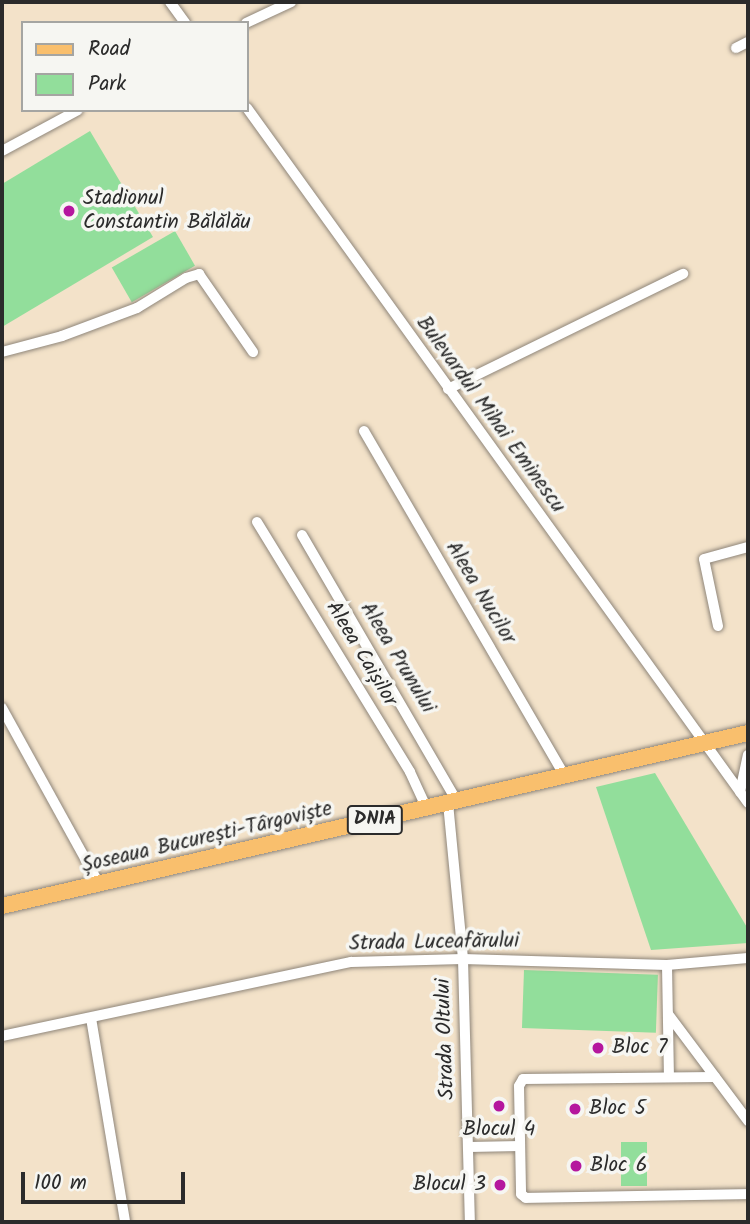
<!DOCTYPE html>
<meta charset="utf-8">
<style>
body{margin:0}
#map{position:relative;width:750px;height:1224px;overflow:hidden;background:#f3e2c9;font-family:Kalam,sans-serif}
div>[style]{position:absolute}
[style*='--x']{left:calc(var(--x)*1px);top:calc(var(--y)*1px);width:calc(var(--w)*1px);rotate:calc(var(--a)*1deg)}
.green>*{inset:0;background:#92de9b;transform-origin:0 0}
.roads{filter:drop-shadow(0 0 2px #8f867a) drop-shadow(0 0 2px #8f867a)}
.street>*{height:10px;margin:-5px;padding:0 5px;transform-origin:5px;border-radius:5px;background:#fff}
.primary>*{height:16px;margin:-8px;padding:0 8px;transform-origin:8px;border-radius:8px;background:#f9bf6d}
.dots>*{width:19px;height:19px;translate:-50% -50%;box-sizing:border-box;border:4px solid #f6f6f2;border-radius:50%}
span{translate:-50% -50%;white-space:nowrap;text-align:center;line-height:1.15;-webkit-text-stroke:7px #f6f6f2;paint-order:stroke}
.shield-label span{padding:2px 5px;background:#f6f6f2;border:2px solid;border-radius:5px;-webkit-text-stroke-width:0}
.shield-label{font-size:19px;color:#2b2b2b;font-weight:700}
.poi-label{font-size:21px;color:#2b2b2b}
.left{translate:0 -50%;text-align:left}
.right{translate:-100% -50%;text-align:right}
.street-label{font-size:21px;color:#2b2b2b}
.frame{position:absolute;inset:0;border:4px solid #2b2b2b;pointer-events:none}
.legend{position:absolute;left:21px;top:21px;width:228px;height:91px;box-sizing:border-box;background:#f6f6f2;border:2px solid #a5a5a2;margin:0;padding:9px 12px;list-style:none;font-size:21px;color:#2b2b2b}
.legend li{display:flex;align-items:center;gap:14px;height:35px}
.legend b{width:35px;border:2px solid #a5a5a2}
.scale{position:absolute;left:21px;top:1172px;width:164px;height:32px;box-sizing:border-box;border:4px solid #2b2b2b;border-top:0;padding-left:9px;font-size:21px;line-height:24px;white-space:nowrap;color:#2b2b2b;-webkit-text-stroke:5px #f6f6f2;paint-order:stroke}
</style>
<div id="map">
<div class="green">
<div style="clip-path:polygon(90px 131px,153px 237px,2px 327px,2px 184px)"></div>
<div style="left:175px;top:231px;width:40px;height:73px;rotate:60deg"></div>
<div style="clip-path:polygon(655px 773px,748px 929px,748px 943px,651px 950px,596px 787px)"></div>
<div style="left:524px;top:970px;width:134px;height:58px;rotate:2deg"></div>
<div style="left:621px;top:1142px;width:26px;height:44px"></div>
</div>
<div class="roads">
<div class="street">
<div style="--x:170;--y:2;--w:26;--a:54"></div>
<div style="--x:246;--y:23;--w:50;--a:-25"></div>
<div style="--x:736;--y:48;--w:13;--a:-27"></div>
<div style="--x:247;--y:108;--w:857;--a:54.21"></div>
<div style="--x:2;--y:151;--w:86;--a:-28.3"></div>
<div style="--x:2;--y:352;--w:62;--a:-14.9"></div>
<div style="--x:62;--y:336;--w:80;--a:-20.5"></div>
<div style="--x:137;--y:308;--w:57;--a:-31.5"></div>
<div style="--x:186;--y:278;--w:14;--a:-17"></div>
<div style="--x:199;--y:274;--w:95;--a:55.3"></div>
<div style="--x:448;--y:389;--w:262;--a:-26.1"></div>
<div style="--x:364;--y:431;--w:398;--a:59.8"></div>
<div style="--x:257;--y:522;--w:293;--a:58.5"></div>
<div style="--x:410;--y:772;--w:41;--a:65.3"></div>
<div style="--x:302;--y:535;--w:308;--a:59.8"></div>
<div style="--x:718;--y:626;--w:68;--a:-101.8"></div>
<div style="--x:704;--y:559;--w:46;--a:-15.3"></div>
<div style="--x:2;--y:708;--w:201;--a:61.1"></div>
<div style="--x:740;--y:792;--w:38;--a:-78"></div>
<div style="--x:448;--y:803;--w:157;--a:84.5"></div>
<div style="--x:463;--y:959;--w:263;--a:88.5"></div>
<div style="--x:667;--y:965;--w:112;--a:89"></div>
<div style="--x:668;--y:1014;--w:134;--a:53.2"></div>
<div style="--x:91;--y:1018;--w:207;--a:80.5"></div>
<div style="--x:2;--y:1036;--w:357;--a:-12"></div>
<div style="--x:351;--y:962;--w:112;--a:-1.5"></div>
<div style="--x:463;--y:959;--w:204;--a:1.7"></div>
<div style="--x:667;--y:965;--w:81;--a:-4.9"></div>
<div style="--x:715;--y:1077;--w:192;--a:179.4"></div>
<div style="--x:523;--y:1079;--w:8;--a:120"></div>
<div style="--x:519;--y:1086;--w:108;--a:88.9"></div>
<div style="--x:521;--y:1194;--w:6;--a:39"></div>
<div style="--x:526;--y:1198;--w:222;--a:-1"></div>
<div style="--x:469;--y:1147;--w:51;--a:-1.1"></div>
</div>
<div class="primary">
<div style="--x:2;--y:906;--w:766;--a:-13.06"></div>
</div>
</div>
<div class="dots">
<div style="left:69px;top:211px;background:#b5179e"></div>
<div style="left:598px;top:1048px;background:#b5179e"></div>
<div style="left:499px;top:1106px;background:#b5179e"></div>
<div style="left:575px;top:1109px;background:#b5179e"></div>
<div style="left:576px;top:1166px;background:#b5179e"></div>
<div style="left:500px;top:1185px;background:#b5179e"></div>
</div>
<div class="shield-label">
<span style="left:375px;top:820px">DN1A</span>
</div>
<div class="poi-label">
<span class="left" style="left:83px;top:211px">Stadionul<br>Constantin Bălălău</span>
<span class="left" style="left:612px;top:1048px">Bloc 7</span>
<span class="left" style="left:589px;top:1109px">Bloc 5</span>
<span style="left:499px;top:1130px">Blocul 4</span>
<span class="left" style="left:590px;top:1166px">Bloc 6</span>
<span class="right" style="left:486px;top:1185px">Blocul 3</span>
</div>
<div class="street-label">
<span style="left:490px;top:415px;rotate:54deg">Bulevardul Mihai Eminescu</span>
<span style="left:480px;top:593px;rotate:59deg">Aleea Nucilor</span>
<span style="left:361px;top:654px;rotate:59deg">Aleea Caișilor</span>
<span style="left:397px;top:658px;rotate:59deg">Aleea Prunului</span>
<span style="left:207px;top:838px;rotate:-13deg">Șoseaua București-Târgoviște</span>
<span style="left:434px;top:943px;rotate:-1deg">Strada Luceafărului</span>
<span style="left:446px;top:1039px;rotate:-92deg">Strada Oltului</span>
</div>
<div class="frame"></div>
<ul class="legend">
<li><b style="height:9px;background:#f9bf6d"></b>Road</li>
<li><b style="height:19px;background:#92de9b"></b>Park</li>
</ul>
<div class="scale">100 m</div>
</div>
